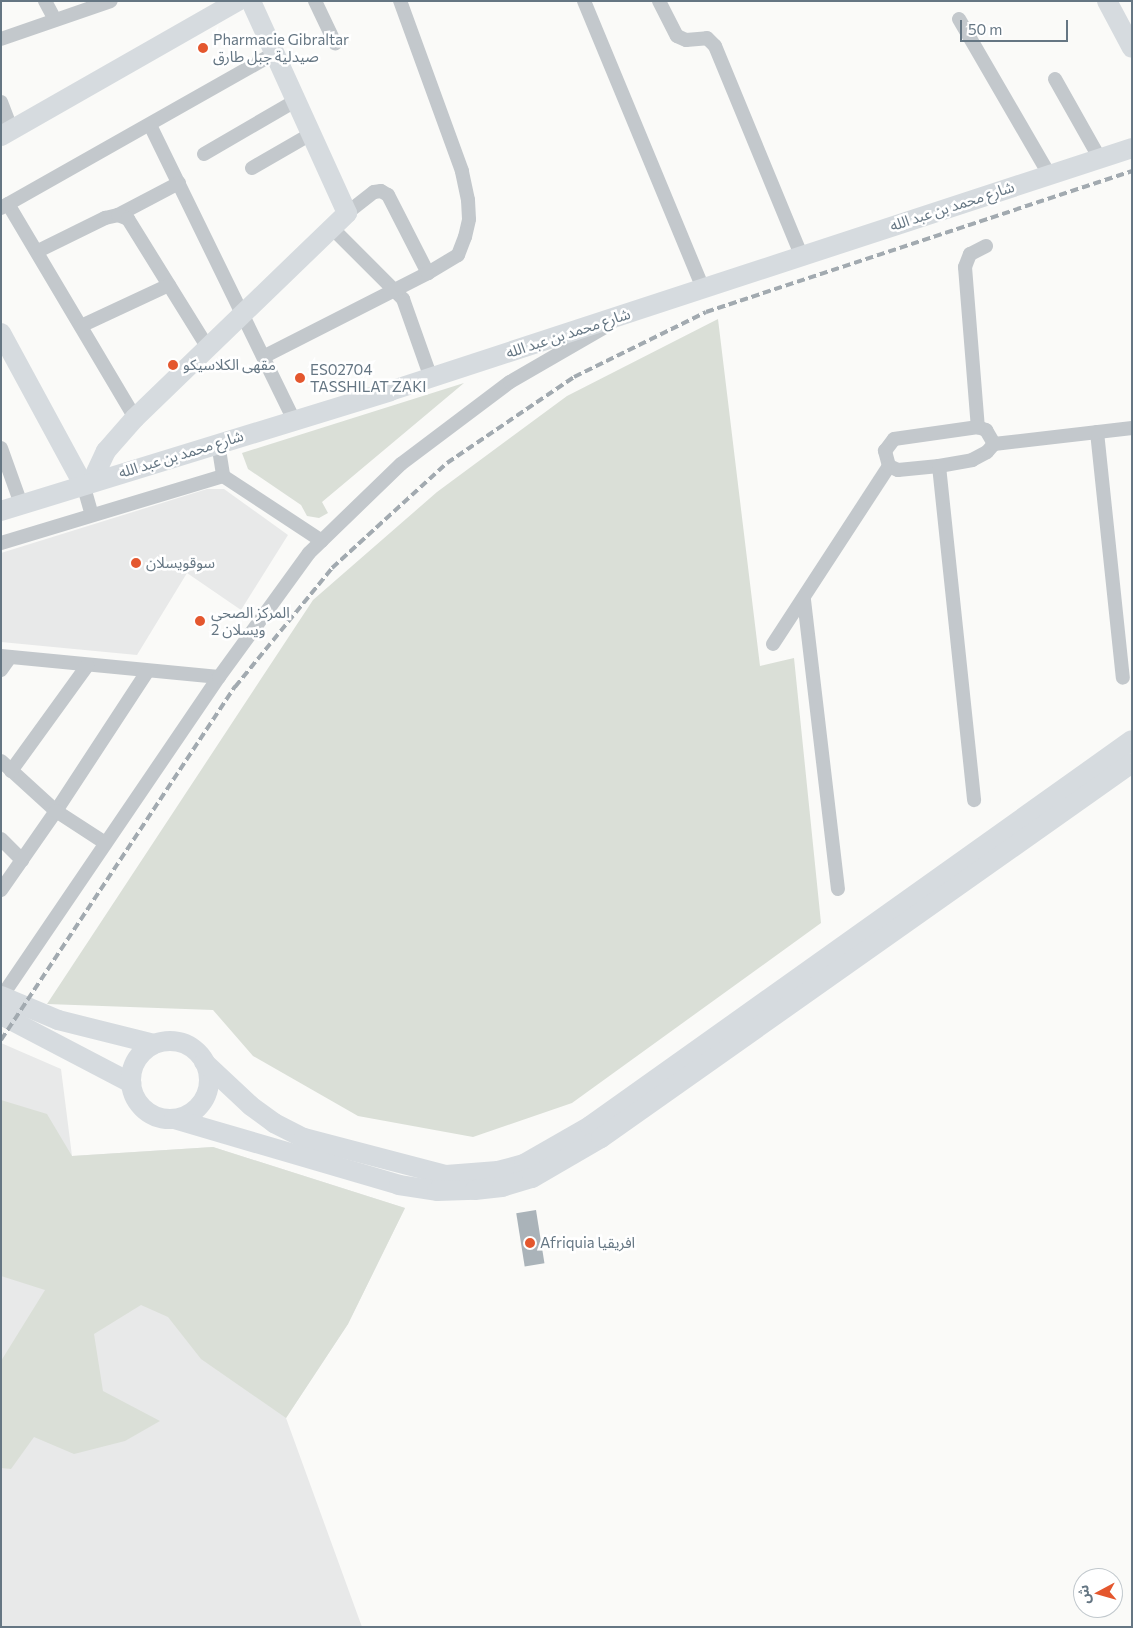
<!DOCTYPE html>
<meta charset="utf-8">
<style>
body{margin:0}
#map{position:relative;width:1133px;height:1628px;overflow:hidden;background:#fafaf8;font-family:Commissioner,"Noto Sans Arabic",sans-serif}
div>[style]{position:absolute}
[style*='--x']{left:calc(var(--x)*1px);top:calc(var(--y)*1px);width:calc(var(--w)*1px);rotate:calc(var(--a)*1deg)}
.built>*{inset:0;background:#e8e9e9}
.green>*{inset:0;background:#dadfd7}
.building>*{inset:0;background:#aab3b9;transform-origin:0 0}
.street>*{height:14px;margin:-7px;padding:0 7px;transform-origin:7px;border-radius:7px;background:#c3c8cc}
.secondary>*{height:20px;margin:-10px;padding:0 10px;transform-origin:10px;border-radius:10px;background:#d6dbdf}
.secondary>.ring{margin:-10px;padding:0;box-sizing:content-box;background:none;border:20px solid #d6dbdf;border-radius:50%}
.rail>*{height:4px;margin-top:-2px;transform-origin:0;background:repeating-linear-gradient(90deg,#a2aab0 0 8px,transparent 0 12px)}
.dots>*{width:14px;height:14px;translate:-50% -50%;box-sizing:border-box;border:2px solid #fff;border-radius:50%}
span{translate:-50% -50%;white-space:nowrap;text-align:center;line-height:1.15;-webkit-text-stroke:5px #fff;paint-order:stroke}
.poi-label{font-size:15px;color:#657683}
.left{translate:0 -50%;text-align:left}
.street-label{font-size:15px;color:#657683}
.frame{position:absolute;inset:0;border:2px solid #657683;pointer-events:none}
.north{position:absolute;left:1073px;top:1568px;width:50px;height:50px;box-sizing:border-box;background:#fff;border:1px solid #c1c8cd;border-radius:50%;rotate:264deg;font-size:14px;font-weight:700;line-height:20px;text-align:center;color:#657683}
.north::after{content:'';display:block;margin:auto;width:18px;height:22px;background:#e4572e;clip-path:polygon(50% 0,100% 100%,50% 72%,0 100%)}
.scale{position:absolute;left:960px;top:20px;width:108px;height:22px;box-sizing:border-box;border:2px solid #657683;border-top:0;padding-left:6px;font-size:15px;line-height:18px;white-space:nowrap;color:#657683;-webkit-text-stroke:4px #fff;paint-order:stroke}
</style>
<div id="map">
<div class="built">
<div style="clip-path:polygon(207px 489px,224px 489px,288px 535px,241px 610px,187px 573px,137px 655px,1px 642px,1px 553px)"></div>
<div style="clip-path:polygon(1px 1043px,61px 1069px,72px 1156px,213px 1147px,405px 1208px,348px 1324px,286px 1418px,362px 1627px,1px 1627px)"></div>
</div>
<div class="green">
<div style="clip-path:polygon(718px 319px,760px 666px,794px 658px,821px 923px,572px 1103px,473px 1137px,358px 1116px,253px 1056px,213px 1010px,47px 1004px,313px 600px,437px 492px,567px 396px)"></div>
<div style="clip-path:polygon(464px 383px,322px 502px,328px 513px,319px 518px,307px 516px,301px 505px,248px 469px,242px 453px)"></div>
<div style="clip-path:polygon(1px 1100px,47px 1114px,72px 1156px,213px 1147px,405px 1208px,348px 1324px,286px 1418px,201px 1359px,168px 1317px,141px 1305px,94px 1334px,103px 1391px,160px 1421px,125px 1441px,74px 1454px,34px 1437px,11px 1469px,1px 1468px,1px 1361px,45px 1290px,1px 1276px)"></div>
</div>
<div class="building">
<div style="left:536px;top:1210px;width:54px;height:20px;rotate:81deg"></div>
</div>
<div class="street">
<div style="--x:45;--y:1;--w:21;--a:62"></div>
<div style="--x:315;--y:1;--w:47;--a:64.5"></div>
<div style="--x:584;--y:1;--w:311;--a:67.5"></div>
<div style="--x:659;--y:1;--w:39;--a:63"></div>
<div style="--x:677;--y:36;--w:10;--a:24"></div>
<div style="--x:686;--y:40;--w:21;--a:-5"></div>
<div style="--x:707;--y:38;--w:11;--a:45"></div>
<div style="--x:715;--y:46;--w:226;--a:67.6"></div>
<div style="--x:959;--y:19;--w:181;--a:59.9"></div>
<div style="--x:1;--y:39;--w:116;--a:-19.1"></div>
<div style="--x:1055;--y:79;--w:92;--a:60.6"></div>
<div style="--x:1;--y:102;--w:30;--a:69"></div>
<div style="--x:150;--y:125;--w:328;--a:64"></div>
<div style="--x:204;--y:154;--w:105;--a:-30.2"></div>
<div style="--x:252;--y:168;--w:68;--a:-30"></div>
<div style="--x:8;--y:204;--w:249;--a:59.3"></div>
<div style="--x:1;--y:208;--w:315;--a:-29.5"></div>
<div style="--x:347;--y:213;--w:34;--a:-38"></div>
<div style="--x:374;--y:192;--w:7;--a:-8"></div>
<div style="--x:381;--y:191;--w:8;--a:30"></div>
<div style="--x:388;--y:195;--w:88;--a:62.9"></div>
<div style="--x:118;--y:215;--w:69;--a:-27.7"></div>
<div style="--x:331;--y:227;--w:102;--a:45"></div>
<div style="--x:403;--y:299;--w:84;--a:70.5"></div>
<div style="--x:986;--y:246;--w:18;--a:153"></div>
<div style="--x:970;--y:254;--w:14;--a:111"></div>
<div style="--x:965;--y:267;--w:161;--a:85.4"></div>
<div style="--x:978;--y:427;--w:9;--a:21"></div>
<div style="--x:986;--y:430;--w:16;--a:60"></div>
<div style="--x:38;--y:251;--w:75;--a:-26.2"></div>
<div style="--x:105;--y:218;--w:13;--a:-13"></div>
<div style="--x:118;--y:215;--w:11;--a:22"></div>
<div style="--x:128;--y:219;--w:152;--a:58.2"></div>
<div style="--x:81;--y:326;--w:97;--a:-25"></div>
<div style="--x:265;--y:356;--w:183;--a:-27"></div>
<div style="--x:428;--y:273;--w:35;--a:-31"></div>
<div style="--x:458;--y:255;--w:19;--a:-69"></div>
<div style="--x:465;--y:237;--w:18;--a:-77"></div>
<div style="--x:469;--y:219;--w:19;--a:-93"></div>
<div style="--x:468;--y:200;--w:30;--a:-102"></div>
<div style="--x:462;--y:171;--w:181;--a:-110"></div>
<div style="--x:1097;--y:432;--w:247;--a:84"></div>
<div style="--x:218;--y:443;--w:33;--a:81"></div>
<div style="--x:1;--y:448;--w:59;--a:70.3"></div>
<div style="--x:889;--y:466;--w:16;--a:-105"></div>
<div style="--x:885;--y:451;--w:15;--a:-53"></div>
<div style="--x:894;--y:439;--w:85;--a:-8.1"></div>
<div style="--x:939;--y:466;--w:336;--a:84"></div>
<div style="--x:83;--y:484;--w:32;--a:74"></div>
<div style="--x:1;--y:543;--w:232;--a:-16.8"></div>
<div style="--x:223;--y:476;--w:118;--a:33.3"></div>
<div style="--x:804;--y:600;--w:291;--a:83.3"></div>
<div style="--x:773;--y:644;--w:212;--a:-56.9"></div>
<div style="--x:889;--y:466;--w:10;--a:24"></div>
<div style="--x:898;--y:470;--w:41;--a:-5.6"></div>
<div style="--x:939;--y:466;--w:34;--a:-10"></div>
<div style="--x:972;--y:460;--w:17;--a:-28"></div>
<div style="--x:987;--y:452;--w:11;--a:-49"></div>
<div style="--x:994;--y:444;--w:139;--a:-6.6"></div>
<div style="--x:1;--y:656;--w:219;--a:5.5"></div>
<div style="--x:1;--y:670;--w:16;--a:-55"></div>
<div style="--x:1;--y:761;--w:74;--a:42.3"></div>
<div style="--x:56;--y:811;--w:166;--a:-56.8"></div>
<div style="--x:11;--y:771;--w:130;--a:-54.1"></div>
<div style="--x:1;--y:839;--w:30;--a:45"></div>
<div style="--x:1;--y:890;--w:96;--a:-55.2"></div>
<div style="--x:56;--y:811;--w:59;--a:33.1"></div>
<div style="--x:2;--y:996;--w:386;--a:-55.8"></div>
<div style="--x:219;--y:677;--w:153;--a:-54"></div>
<div style="--x:309;--y:553;--w:128;--a:-44.1"></div>
<div style="--x:401;--y:464;--w:136;--a:-37"></div>
<div style="--x:510;--y:382;--w:110;--a:-30.1"></div>
</div>
<div class="secondary">
<div style="--x:1107;--y:1;--w:53;--a:62"></div>
<div style="--x:1;--y:136;--w:273;--a:-29.7"></div>
<div style="--x:1;--y:333;--w:172;--a:61.5"></div>
<div style="--x:92;--y:481;--w:33;--a:-65"></div>
<div style="--x:106;--y:451;--w:44;--a:-48.7"></div>
<div style="--x:135;--y:418;--w:295;--a:-44"></div>
<div style="--x:347;--y:213;--w:233;--a:-114.4"></div>
<div style="--x:1;--y:511;--w:407;--a:-17.1"></div>
<div style="--x:390;--y:391;--w:781;--a:-18.13"></div>
<div style="--x:1;--y:996;--w:62;--a:22.8"></div>
<div style="--x:58;--y:1020;--w:99;--a:14"></div>
<div style="--x:1;--y:1015;--w:147;--a:27.6"></div>
<div class="ring" style="left:131px;top:1041px;width:58px;height:58px"></div>
<div style="--x:204;--y:1062;--w:64;--a:43.1"></div>
<div style="--x:251;--y:1106;--w:29;--a:36"></div>
<div style="--x:274;--y:1123;--w:34;--a:27"></div>
<div style="--x:304;--y:1138;--w:147;--a:14.6"></div>
<div style="--x:446;--y:1175;--w:52;--a:-4.4"></div>
<div style="--x:498;--y:1171;--w:27;--a:-15"></div>
<div style="--x:524;--y:1164;--w:76;--a:-29.9"></div>
<div style="--x:590;--y:1126;--w:665;--a:-35.46"></div>
<div style="--x:174;--y:1119;--w:234;--a:16.3"></div>
<div style="--x:399;--y:1185;--w:38;--a:9"></div>
<div style="--x:437;--y:1191;--w:38;--a:-2"></div>
<div style="--x:475;--y:1190;--w:27;--a:-6"></div>
<div style="--x:502;--y:1187;--w:31;--a:-17"></div>
<div style="--x:532;--y:1178;--w:80;--a:-30.1"></div>
<div style="--x:601;--y:1138;--w:650;--a:-35.23"></div>
</div>
<div class="rail">
<div style="--x:1;--y:1040;--w:424;--a:-56.5"></div>
<div style="--x:235;--y:687;--w:154;--a:-50.8"></div>
<div style="--x:332;--y:568;--w:156;--a:-42.4"></div>
<div style="--x:447;--y:463;--w:153;--a:-34.1"></div>
<div style="--x:574;--y:377;--w:147;--a:-26.2"></div>
<div style="--x:706;--y:312;--w:449;--a:-18.3"></div>
</div>
<div class="dots">
<div style="left:203px;top:48px;background:#e4572e"></div>
<div style="left:173px;top:365px;background:#e4572e"></div>
<div style="left:300px;top:378px;background:#e4572e"></div>
<div style="left:136px;top:563px;background:#e4572e"></div>
<div style="left:200px;top:621px;background:#e4572e"></div>
<div style="left:530px;top:1243px;background:#e4572e"></div>
</div>
<div class="poi-label">
<span class="left" style="left:213px;top:48px">Pharmacie Gibraltar<br>صيدلية جبل طارق</span>
<span class="left" style="left:183px;top:365px">مقهى الكلاسيكو</span>
<span class="left" style="left:310px;top:378px">ES02704<br>TASSHILAT ZAKI</span>
<span class="left" style="left:146px;top:563px">سوقويسلان</span>
<span class="left" style="left:211px;top:621px">المركز الصحي<br>ويسلان 2</span>
<span class="left" style="left:540px;top:1243px">Afriquia افريقيا</span>
</div>
<div class="street-label">
<span style="left:952px;top:206px;rotate:-18deg">شارع محمد بن عبد الله</span>
<span style="left:568px;top:333px;rotate:-18deg">شارع محمد بن عبد الله</span>
<span style="left:181px;top:454px;rotate:-17deg">شارع محمد بن عبد الله</span>
</div>
<div class="frame"></div>
<div class="north">ش</div>
<div class="scale">50 m</div>
</div>
